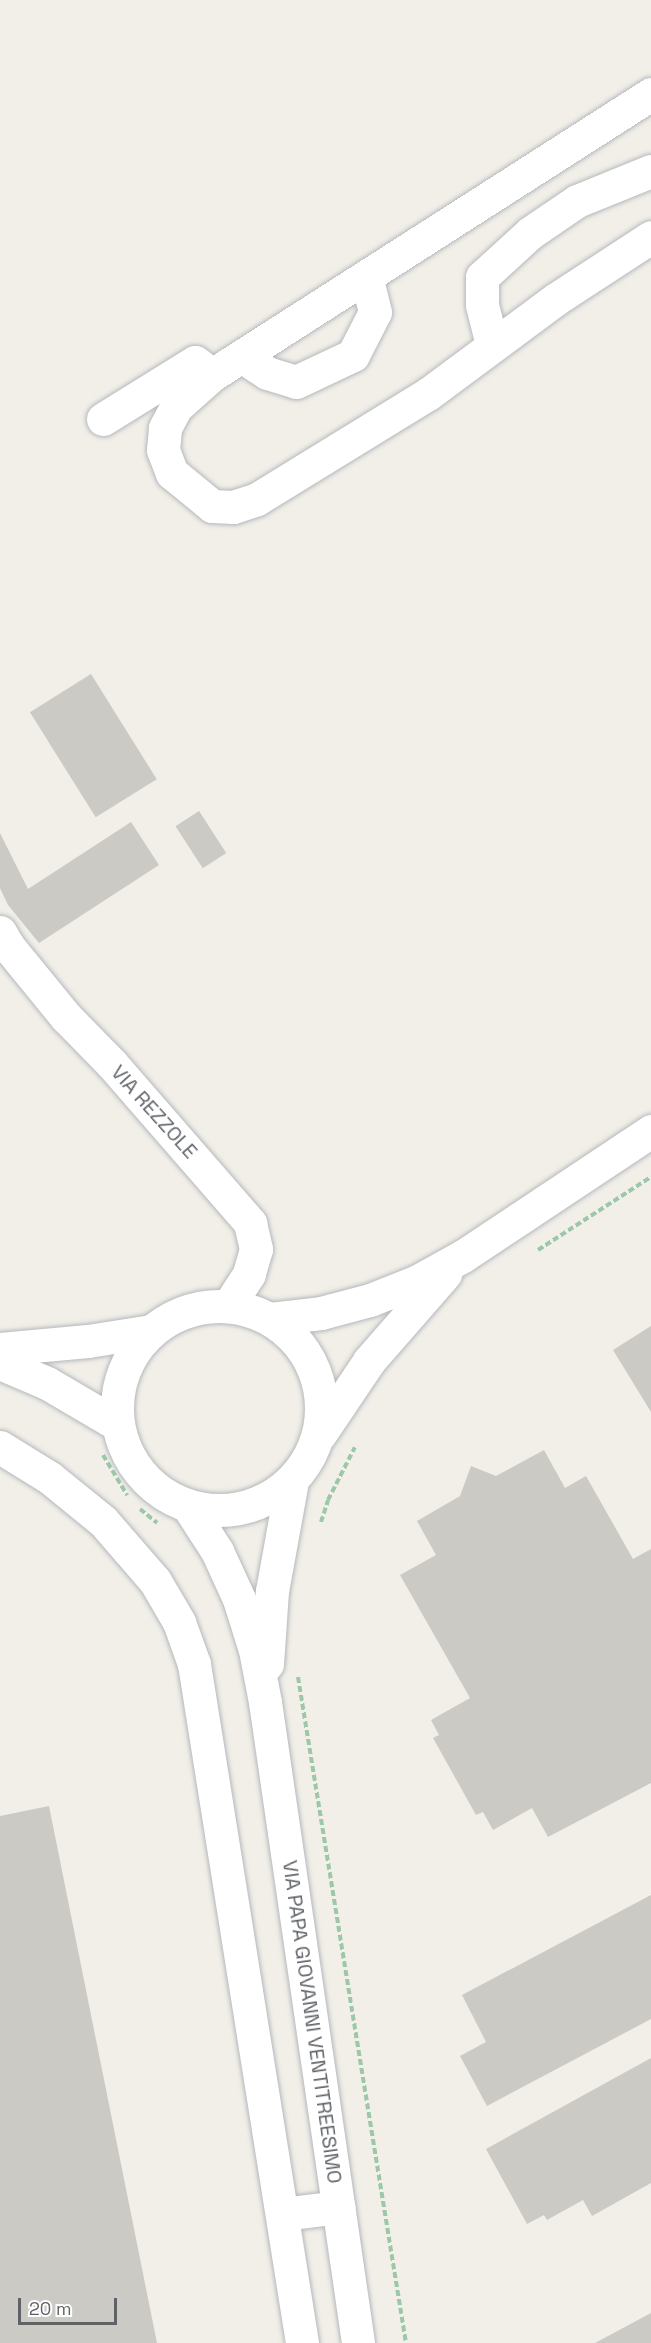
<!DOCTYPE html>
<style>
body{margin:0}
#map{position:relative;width:651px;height:2343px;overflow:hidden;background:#f1efe8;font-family:"Space Grotesk",sans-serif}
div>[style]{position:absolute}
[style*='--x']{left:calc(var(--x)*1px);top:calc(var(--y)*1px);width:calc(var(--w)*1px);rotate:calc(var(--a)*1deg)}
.building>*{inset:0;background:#cccac5;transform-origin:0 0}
.path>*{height:4px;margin-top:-2px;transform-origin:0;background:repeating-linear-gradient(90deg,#9cc7a9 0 6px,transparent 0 9px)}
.roads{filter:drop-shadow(0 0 2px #b5b8bc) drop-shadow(0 0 2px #b5b8bc)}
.minor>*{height:33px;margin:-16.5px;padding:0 16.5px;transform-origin:16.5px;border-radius:16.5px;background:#fff}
.minor>.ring{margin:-16.5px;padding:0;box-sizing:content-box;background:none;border:33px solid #fff;border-radius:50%}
span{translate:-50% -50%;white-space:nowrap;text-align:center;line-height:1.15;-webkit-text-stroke:5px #fff;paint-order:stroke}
.street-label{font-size:20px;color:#5f6368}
.scale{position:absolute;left:18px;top:2298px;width:99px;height:27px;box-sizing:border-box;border:3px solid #5f6368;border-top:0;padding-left:8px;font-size:18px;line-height:21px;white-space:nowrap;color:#5f6368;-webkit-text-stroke:4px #fff;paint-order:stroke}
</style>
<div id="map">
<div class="building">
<div style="left:91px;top:674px;width:124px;height:72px;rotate:58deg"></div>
<div style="left:199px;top:811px;width:50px;height:28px;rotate:57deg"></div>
<div style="clip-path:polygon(131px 822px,159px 865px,39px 943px,8px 905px,0 888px,0 833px,28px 889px)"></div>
<div style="clip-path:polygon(651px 1326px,651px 1412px,613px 1350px)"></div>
<div style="clip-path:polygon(544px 1450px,565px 1488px,586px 1476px,633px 1559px,651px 1549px,651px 1783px,548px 1837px,532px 1808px,493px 1830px,483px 1812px,476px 1815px,433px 1738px,439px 1735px,431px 1720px,470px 1698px,400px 1575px,436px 1555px,417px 1521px,460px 1496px,471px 1466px,496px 1476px)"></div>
<div style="clip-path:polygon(49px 1806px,157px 2343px,0 2343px,0 1816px)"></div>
<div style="clip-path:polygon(651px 1895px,651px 2019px,487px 2106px,460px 2056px,486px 2042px,462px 1995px)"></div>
<div style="clip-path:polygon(651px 2058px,651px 2183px,592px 2216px,583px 2200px,547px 2220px,544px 2215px,527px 2224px,486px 2149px)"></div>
<div style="clip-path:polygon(651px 2313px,651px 2343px,595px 2343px)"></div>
</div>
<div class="path">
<div style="--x:538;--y:1250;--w:135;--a:-32.9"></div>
<div style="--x:103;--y:1455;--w:47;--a:59"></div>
<div style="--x:140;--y:1509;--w:22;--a:39"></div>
<div style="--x:321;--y:1522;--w:23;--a:-72"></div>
<div style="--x:328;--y:1500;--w:59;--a:-63"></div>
<div style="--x:298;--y:1677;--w:675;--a:80.79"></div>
</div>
<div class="roads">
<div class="minor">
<div style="--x:651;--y:94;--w:521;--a:147.38"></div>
<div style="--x:212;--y:375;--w:48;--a:138.4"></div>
<div style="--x:176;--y:407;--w:24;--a:118"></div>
<div style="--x:165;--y:428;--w:22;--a:95"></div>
<div style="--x:163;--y:450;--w:25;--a:69"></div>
<div style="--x:172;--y:473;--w:52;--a:39.5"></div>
<div style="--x:212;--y:506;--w:21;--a:3"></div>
<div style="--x:233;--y:507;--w:25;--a:-18"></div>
<div style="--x:257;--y:499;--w:201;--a:-31.6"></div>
<div style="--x:428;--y:394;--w:159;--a:-36.6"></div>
<div style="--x:556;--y:299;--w:113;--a:-33.1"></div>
<div style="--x:492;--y:345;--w:41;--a:-104"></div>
<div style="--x:482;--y:305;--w:28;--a:-90"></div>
<div style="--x:482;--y:277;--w:65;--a:-42.5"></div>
<div style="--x:530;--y:233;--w:57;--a:-34.2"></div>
<div style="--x:577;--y:201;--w:80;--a:-22.1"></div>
<div style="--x:244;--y:358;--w:27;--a:33"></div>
<div style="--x:267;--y:373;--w:30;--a:17"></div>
<div style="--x:296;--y:382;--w:63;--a:-25.3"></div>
<div style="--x:353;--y:355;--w:48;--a:-62.9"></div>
<div style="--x:375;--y:312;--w:36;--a:-104"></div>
<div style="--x:103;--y:419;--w:108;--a:-31.8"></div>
<div style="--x:195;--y:362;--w:21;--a:37"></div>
<div style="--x:0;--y:932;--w:16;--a:60"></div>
<div style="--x:8;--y:946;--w:92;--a:50.8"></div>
<div style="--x:66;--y:1017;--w:66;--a:45.6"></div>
<div style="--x:112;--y:1064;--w:211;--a:49"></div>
<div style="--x:250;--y:1223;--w:27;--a:77"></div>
<div style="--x:256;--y:1249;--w:26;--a:106"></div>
<div style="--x:249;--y:1274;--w:38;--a:123"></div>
<div class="ring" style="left:117px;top:1306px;width:171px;height:171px"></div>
<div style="--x:270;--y:1319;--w:51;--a:-6.7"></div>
<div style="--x:321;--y:1313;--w:51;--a:-14.9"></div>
<div style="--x:370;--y:1300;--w:52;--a:-21.6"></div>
<div style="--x:418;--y:1281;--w:51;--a:-29.1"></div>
<div style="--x:463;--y:1256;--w:226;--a:-33.6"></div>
<div style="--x:0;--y:1349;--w:88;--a:-5.2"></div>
<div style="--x:88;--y:1341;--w:64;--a:-9"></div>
<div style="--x:0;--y:1363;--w:51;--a:23.1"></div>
<div style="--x:47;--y:1383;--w:81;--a:30.4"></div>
<div style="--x:320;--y:1434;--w:88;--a:-56.1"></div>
<div style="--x:369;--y:1361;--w:116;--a:-48.9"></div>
<div style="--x:0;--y:1447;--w:59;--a:31.8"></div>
<div style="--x:50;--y:1478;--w:68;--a:39.1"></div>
<div style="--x:103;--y:1521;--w:79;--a:49.1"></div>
<div style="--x:155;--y:1581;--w:48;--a:59.7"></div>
<div style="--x:179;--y:1622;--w:45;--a:70.3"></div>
<div style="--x:194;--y:1664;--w:688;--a:80.96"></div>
<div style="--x:188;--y:1506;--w:54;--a:57.2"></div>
<div style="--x:217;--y:1551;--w:53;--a:65.4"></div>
<div style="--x:239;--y:1599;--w:53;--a:72.6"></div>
<div style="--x:255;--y:1650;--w:53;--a:79.1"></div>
<div style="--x:265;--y:1702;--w:648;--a:81.74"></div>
<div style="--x:267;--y:1664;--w:73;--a:-86.1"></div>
<div style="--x:272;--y:1591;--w:112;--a:-79.7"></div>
<div style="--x:282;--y:2214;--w:57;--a:-7"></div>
</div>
</div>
<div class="street-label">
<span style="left:154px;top:1112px;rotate:48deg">VIA REZZOLE</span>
<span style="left:312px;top:2022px;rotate:82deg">VIA PAPA GIOVANNI VENTITREESIMO</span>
</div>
<div class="scale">20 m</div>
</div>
